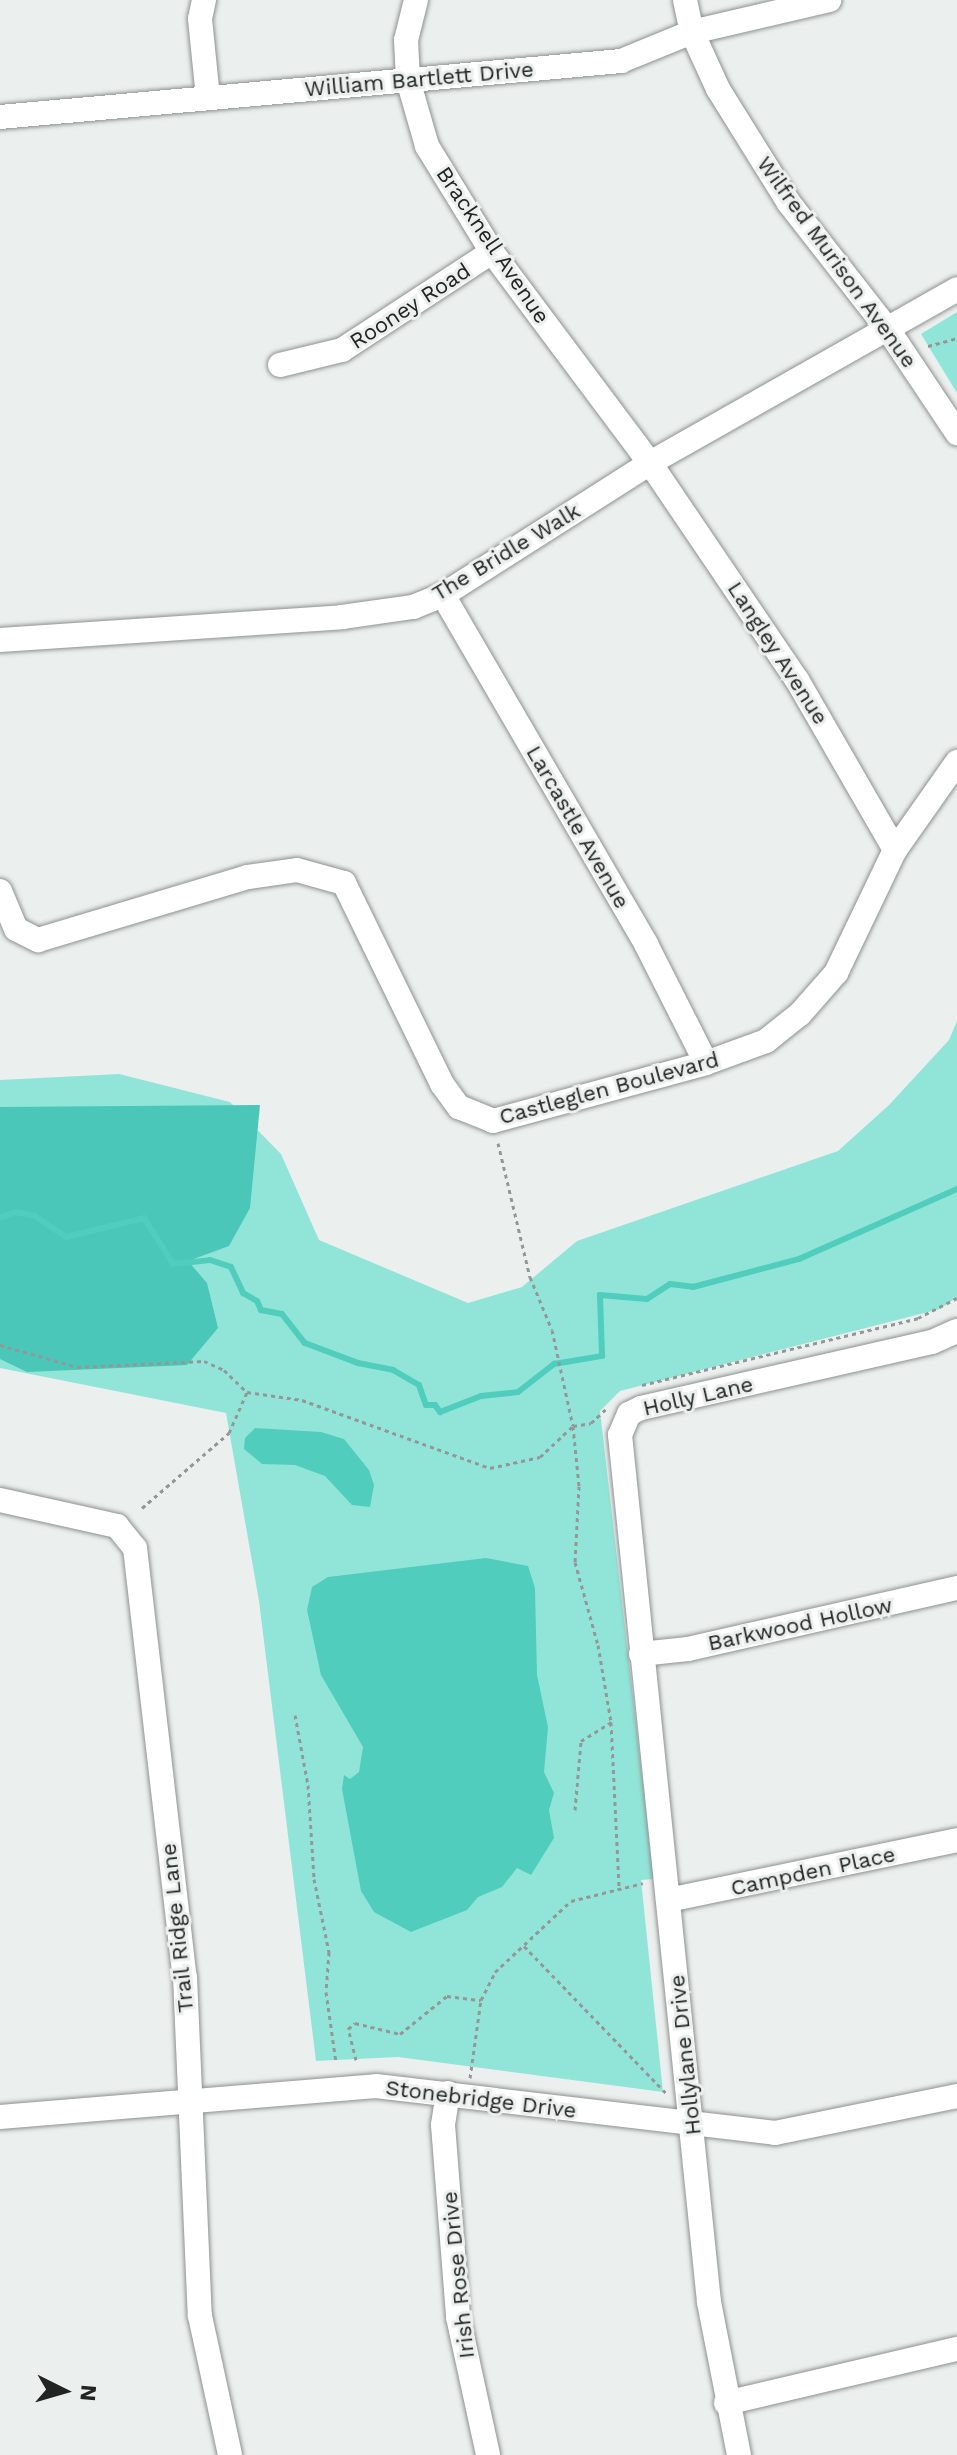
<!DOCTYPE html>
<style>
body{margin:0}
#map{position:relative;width:957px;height:2455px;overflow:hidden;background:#ebefee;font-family:"Work Sans",sans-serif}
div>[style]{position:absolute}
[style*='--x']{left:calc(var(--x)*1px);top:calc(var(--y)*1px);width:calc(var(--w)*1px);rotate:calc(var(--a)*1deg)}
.green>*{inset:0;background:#91e5d8}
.forest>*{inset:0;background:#4ac7b8}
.water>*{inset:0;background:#51cdbd}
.stream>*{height:6px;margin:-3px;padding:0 3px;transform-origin:3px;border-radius:3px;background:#51cdbd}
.path>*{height:3px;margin-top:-1.5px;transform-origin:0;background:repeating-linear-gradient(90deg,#959797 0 4px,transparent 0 8px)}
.roads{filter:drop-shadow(0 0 2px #8e9190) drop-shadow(0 0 2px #8e9190)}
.minor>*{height:24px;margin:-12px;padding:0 12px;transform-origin:12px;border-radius:12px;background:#fff}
span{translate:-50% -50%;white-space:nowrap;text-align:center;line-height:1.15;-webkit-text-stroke:6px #ebefee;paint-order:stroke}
.street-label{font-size:22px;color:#222323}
.north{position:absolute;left:24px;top:2351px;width:80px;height:80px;-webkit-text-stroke:6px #ebefee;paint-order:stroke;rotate:95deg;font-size:22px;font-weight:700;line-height:32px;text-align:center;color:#222323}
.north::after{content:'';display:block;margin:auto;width:28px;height:36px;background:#222323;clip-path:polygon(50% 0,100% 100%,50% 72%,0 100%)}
</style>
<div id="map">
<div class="green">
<div style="clip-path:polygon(957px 312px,957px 393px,921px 334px)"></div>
<div style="clip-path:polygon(957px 1021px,957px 1297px,940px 1309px,620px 1391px,600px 1411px,654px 1879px,641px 1880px,663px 2092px,398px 2057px,316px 2061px,259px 1601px,226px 1413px,0 1368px,0 1080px,119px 1074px,230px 1102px,281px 1154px,319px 1240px,468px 1303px,522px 1287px,577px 1241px,838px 1151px,889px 1105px,949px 1040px)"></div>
</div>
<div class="forest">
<div style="clip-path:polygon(260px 1105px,250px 1208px,229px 1246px,188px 1261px,207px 1283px,218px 1328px,187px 1365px,27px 1372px,0 1359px,0 1107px)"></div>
</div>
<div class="water">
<div style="clip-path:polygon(255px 1428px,321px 1432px,344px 1439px,369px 1470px,374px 1485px,370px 1507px,352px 1505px,325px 1476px,295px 1465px,262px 1464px,244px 1449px,245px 1438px)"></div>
<div style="clip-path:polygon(486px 1558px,528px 1566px,535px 1588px,537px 1675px,548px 1727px,544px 1772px,554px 1793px,549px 1810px,554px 1838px,531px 1875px,517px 1868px,502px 1887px,478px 1897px,467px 1910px,411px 1932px,374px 1912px,361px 1891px,342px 1789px,344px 1775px,350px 1779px,359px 1772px,363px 1747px,321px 1675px,307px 1610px,312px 1587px,328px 1577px)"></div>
</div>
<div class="stream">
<div style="--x:0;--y:1218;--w:16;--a:-22"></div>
<div style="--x:15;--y:1212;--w:20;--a:11"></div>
<div style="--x:35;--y:1216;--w:37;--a:34"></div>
<div style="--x:66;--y:1237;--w:80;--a:-13.7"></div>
<div style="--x:144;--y:1218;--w:54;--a:57.8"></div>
<div style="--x:173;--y:1264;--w:37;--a:-6"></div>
<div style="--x:210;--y:1260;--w:22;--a:18"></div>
<div style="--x:231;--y:1267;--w:29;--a:65"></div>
<div style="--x:243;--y:1293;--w:16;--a:30"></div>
<div style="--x:257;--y:1301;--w:10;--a:66"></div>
<div style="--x:261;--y:1310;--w:21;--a:11"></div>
<div style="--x:282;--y:1314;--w:37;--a:52"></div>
<div style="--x:305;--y:1343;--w:57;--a:20.7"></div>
<div style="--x:358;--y:1363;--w:36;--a:11"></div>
<div style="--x:393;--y:1370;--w:30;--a:30"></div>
<div style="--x:419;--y:1385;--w:21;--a:71"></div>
<div style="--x:426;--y:1405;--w:9;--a:0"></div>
<div style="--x:435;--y:1405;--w:9;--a:54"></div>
<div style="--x:440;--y:1412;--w:44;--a:-21.3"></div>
<div style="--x:481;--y:1396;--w:37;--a:-6"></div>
<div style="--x:518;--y:1392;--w:46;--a:-37.9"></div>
<div style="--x:554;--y:1364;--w:49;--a:-9.5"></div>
<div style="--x:602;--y:1356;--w:61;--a:-91.9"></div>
<div style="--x:600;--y:1295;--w:47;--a:4.9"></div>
<div style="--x:647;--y:1299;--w:27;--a:-33"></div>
<div style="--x:670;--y:1284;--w:23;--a:7"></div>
<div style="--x:693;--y:1287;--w:110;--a:-14.8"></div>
<div style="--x:799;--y:1259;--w:173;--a:-23.9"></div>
</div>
<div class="path">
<div style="--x:928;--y:346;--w:30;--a:-15"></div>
<div style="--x:498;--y:1143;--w:138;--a:76.6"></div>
<div style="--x:530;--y:1277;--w:57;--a:67.5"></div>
<div style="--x:552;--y:1330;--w:98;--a:77.7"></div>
<div style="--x:573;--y:1426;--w:18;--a:-9"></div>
<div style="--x:591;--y:1423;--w:21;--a:-43"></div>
<div style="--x:0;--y:1345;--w:80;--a:15.9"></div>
<div style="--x:77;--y:1367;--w:127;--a:-2.7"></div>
<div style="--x:204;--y:1361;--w:22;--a:24"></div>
<div style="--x:224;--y:1370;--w:32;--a:44"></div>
<div style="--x:642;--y:1385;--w:284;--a:-13.6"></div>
<div style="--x:918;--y:1318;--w:44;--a:-27.1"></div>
<div style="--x:142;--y:1508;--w:115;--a:-40.8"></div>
<div style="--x:229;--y:1433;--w:45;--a:-66.3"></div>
<div style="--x:247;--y:1392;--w:56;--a:8.3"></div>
<div style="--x:302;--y:1400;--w:200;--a:19.9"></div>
<div style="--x:490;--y:1468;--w:51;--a:-12.4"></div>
<div style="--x:540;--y:1457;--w:45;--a:-43.2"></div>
<div style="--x:573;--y:1426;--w:60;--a:84.3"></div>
<div style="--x:579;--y:1486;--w:76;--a:93"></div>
<div style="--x:575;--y:1562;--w:86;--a:74.5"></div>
<div style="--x:598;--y:1645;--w:78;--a:80.4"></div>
<div style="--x:611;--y:1722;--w:166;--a:87.2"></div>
<div style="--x:295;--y:1715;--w:71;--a:79.5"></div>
<div style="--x:308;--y:1785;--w:94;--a:86.3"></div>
<div style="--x:314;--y:1879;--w:75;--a:78.4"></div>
<div style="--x:329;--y:1952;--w:40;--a:94.3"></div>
<div style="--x:326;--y:1992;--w:71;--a:81.9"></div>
<div style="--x:575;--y:1810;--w:69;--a:-85"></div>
<div style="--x:581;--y:1741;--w:36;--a:-32"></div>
<div style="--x:524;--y:1946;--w:204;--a:46"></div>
<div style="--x:356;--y:2060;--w:32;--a:-104"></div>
<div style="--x:348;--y:2029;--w:9;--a:-41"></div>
<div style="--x:355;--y:2023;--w:46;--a:13.7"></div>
<div style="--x:400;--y:2034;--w:60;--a:-39"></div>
<div style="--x:447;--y:1996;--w:34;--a:7"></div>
<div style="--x:470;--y:2078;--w:79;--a:-82"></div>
<div style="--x:481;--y:2000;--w:31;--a:-63"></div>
<div style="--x:495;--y:1972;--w:104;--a:-43.1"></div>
<div style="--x:571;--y:1901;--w:74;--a:-14"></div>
</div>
<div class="roads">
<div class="minor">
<div style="--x:204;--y:0;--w:19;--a:102"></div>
<div style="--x:200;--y:19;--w:79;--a:84.2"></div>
<div style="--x:416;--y:0;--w:41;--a:104"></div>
<div style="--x:406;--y:40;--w:40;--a:87.1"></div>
<div style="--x:408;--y:80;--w:69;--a:73.9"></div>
<div style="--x:427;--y:146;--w:124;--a:58.5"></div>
<div style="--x:492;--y:252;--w:264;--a:53.2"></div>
<div style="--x:650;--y:463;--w:262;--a:55.9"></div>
<div style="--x:797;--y:680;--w:196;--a:60"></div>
<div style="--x:685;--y:0;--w:33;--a:78"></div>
<div style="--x:692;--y:32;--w:63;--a:65.5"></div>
<div style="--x:718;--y:89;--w:134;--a:58.1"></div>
<div style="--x:789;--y:203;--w:162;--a:52"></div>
<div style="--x:889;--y:331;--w:123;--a:56.3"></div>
<div style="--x:0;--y:117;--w:624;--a:-5.15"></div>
<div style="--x:621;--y:61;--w:77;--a:-22.2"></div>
<div style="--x:692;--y:32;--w:141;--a:-13.1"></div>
<div style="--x:280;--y:365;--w:64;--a:-13.6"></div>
<div style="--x:342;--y:350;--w:179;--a:-33.2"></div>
<div style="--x:443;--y:595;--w:404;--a:59.8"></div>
<div style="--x:646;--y:944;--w:133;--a:63.2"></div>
<div style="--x:0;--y:640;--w:343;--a:-3.8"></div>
<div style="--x:342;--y:617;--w:72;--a:-8"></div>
<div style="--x:413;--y:607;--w:32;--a:-22"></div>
<div style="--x:443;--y:595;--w:246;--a:-32.5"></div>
<div style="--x:650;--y:463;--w:353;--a:-29.5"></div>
<div style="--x:0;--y:891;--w:41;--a:67.2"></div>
<div style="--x:16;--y:929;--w:25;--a:27"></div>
<div style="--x:38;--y:940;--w:219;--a:-16.7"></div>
<div style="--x:248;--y:877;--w:49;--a:-8.1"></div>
<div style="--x:297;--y:870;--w:49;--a:15.5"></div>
<div style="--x:344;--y:883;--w:224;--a:64"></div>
<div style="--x:442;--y:1084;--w:29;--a:54"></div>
<div style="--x:459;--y:1107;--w:37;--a:22"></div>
<div style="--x:493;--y:1121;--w:221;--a:-15.2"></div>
<div style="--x:706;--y:1063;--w:64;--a:-20.1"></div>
<div style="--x:766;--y:1041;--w:43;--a:-38.5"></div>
<div style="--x:800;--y:1014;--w:55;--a:-48.7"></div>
<div style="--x:836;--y:973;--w:136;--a:-64.4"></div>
<div style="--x:895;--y:850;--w:108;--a:-54.8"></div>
<div style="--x:0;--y:1500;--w:120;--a:12.5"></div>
<div style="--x:117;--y:1526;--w:28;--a:51"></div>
<div style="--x:135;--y:1548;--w:432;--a:83.4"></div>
<div style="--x:185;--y:1977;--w:339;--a:87.5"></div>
<div style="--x:200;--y:2316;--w:142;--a:77.8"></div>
<div style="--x:641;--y:1654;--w:47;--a:-6.1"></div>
<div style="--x:688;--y:1649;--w:276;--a:-12.8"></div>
<div style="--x:668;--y:1900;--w:295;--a:-11.7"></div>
<div style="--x:448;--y:2093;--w:32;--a:99"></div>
<div style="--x:443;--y:2125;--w:193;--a:85.5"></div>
<div style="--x:458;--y:2317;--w:141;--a:77.7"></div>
<div style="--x:0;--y:2117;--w:377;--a:-4.7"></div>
<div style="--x:376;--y:2086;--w:402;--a:6.7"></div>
<div style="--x:775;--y:2133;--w:186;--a:-11.5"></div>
<div style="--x:726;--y:2403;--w:237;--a:-13.2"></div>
<div style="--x:739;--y:2455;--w:156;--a:-101.1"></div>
<div style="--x:709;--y:2302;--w:872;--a:-95.86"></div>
<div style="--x:620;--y:1435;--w:23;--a:-67"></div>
<div style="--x:629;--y:1414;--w:13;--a:-27"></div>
<div style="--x:641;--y:1408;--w:298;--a:-12.8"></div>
<div style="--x:932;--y:1342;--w:27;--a:-24"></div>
</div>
</div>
<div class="street-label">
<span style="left:419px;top:79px;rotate:-5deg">William Bartlett Drive</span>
<span style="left:493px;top:245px;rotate:56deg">Bracknell Avenue</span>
<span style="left:837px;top:262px;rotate:54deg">Wilfred Murison Avenue</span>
<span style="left:410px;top:306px;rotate:-33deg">Rooney Road</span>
<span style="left:506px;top:552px;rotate:-31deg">The Bridle Walk</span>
<span style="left:778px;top:653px;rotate:57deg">Langley Avenue</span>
<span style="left:578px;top:827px;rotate:60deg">Larcastle Avenue</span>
<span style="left:609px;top:1088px;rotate:-15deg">Castleglen Boulevard</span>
<span style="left:698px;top:1396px;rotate:-13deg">Holly Lane</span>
<span style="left:800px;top:1624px;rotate:-12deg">Barkwood Hollow</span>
<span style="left:813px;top:1871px;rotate:-12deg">Campden Place</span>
<span style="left:177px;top:1928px;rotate:-96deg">Trail Ridge Lane</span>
<span style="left:685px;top:2055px;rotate:-96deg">Hollylane Drive</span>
<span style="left:481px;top:2099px;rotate:7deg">Stonebridge Drive</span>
<span style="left:458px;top:2275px;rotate:-96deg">Irish Rose Drive</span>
</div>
<div class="north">N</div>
</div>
